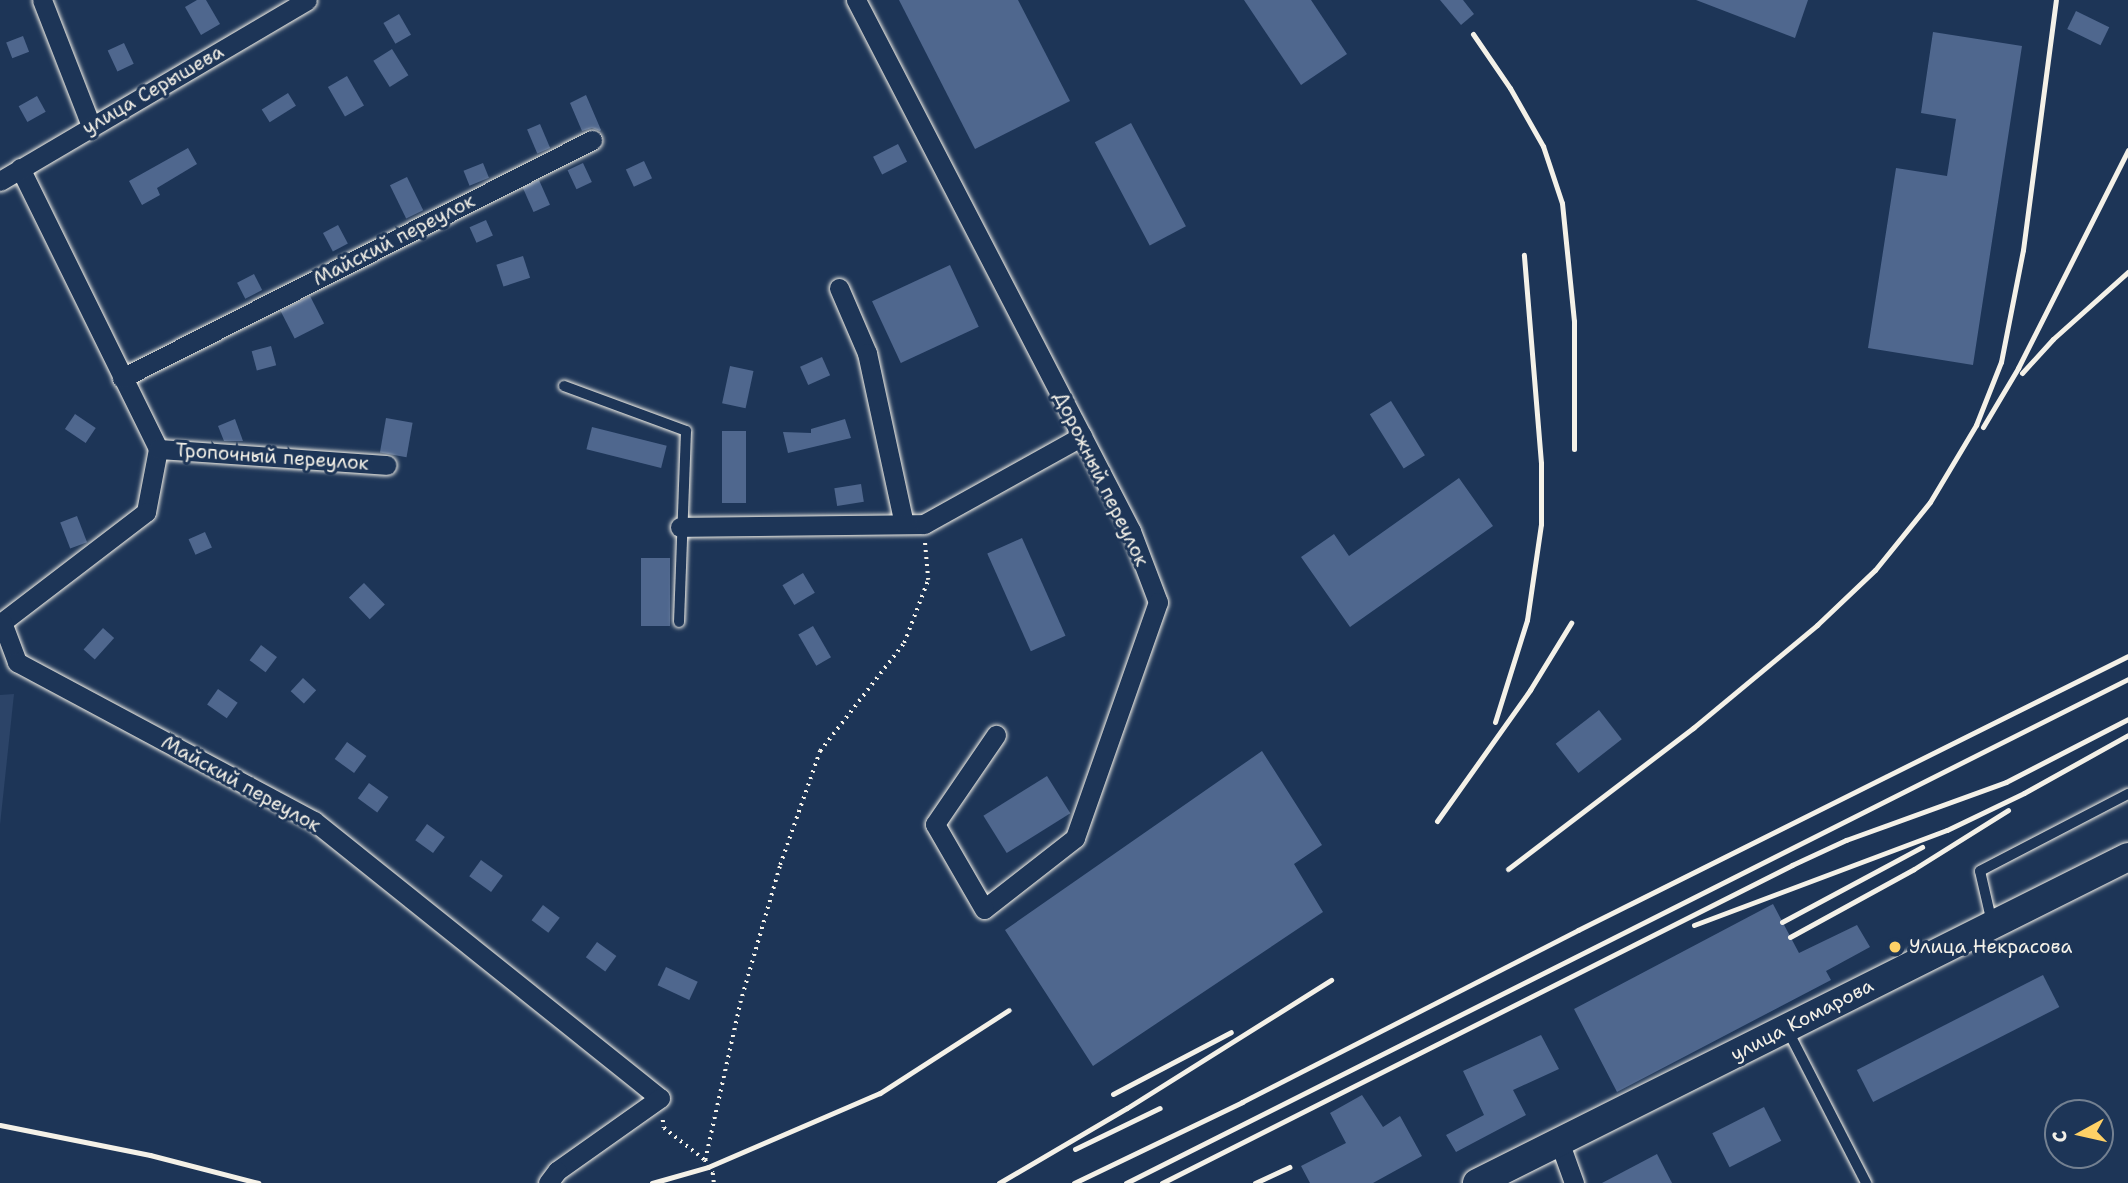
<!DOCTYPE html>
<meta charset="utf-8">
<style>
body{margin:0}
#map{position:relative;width:2128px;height:1183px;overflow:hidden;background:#1d3557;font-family:"Shantell Sans",sans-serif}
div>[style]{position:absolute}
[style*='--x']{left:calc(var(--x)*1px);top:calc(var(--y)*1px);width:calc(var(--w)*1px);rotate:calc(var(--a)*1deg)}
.built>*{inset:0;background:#2c4468}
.building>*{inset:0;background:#4f678e;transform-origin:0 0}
.path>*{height:3.5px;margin-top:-1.75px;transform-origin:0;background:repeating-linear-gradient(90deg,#f4f1e8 0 2px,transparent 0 7px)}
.roads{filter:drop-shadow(0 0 2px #f4f1e8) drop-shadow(0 0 2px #f4f1e8)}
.service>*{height:10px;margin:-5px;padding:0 5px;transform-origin:5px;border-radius:5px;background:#1d3557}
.minor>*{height:19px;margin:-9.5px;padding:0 9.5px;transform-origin:9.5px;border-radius:9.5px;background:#1d3557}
.secondary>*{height:28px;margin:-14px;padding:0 14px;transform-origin:14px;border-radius:14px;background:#1d3557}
.rail>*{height:5px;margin:-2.5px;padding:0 2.5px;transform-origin:2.5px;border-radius:2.5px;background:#f4f1e8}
.dots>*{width:19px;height:19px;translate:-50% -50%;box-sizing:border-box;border:4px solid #1d3557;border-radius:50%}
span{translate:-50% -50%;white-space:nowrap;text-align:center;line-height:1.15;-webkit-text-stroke:6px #1d3557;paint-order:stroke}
.street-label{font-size:19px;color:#f4f1e8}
.poi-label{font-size:19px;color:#f4f1e8}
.left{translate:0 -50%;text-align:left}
.north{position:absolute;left:2044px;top:1099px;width:70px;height:70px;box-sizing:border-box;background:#1d3557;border:2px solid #738091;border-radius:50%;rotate:262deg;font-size:19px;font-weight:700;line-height:28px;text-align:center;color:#f4f1e8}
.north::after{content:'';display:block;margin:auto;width:24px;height:32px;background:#ffd166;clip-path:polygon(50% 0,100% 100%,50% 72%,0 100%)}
</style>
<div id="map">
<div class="built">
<div style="clip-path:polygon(14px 694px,0 825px,0 695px)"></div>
</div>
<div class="building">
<div style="clip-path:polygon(197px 0,206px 0,220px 24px,201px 35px,185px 7px)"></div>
<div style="clip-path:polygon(899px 0,1018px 0,1070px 101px,975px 149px)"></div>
<div style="clip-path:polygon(1244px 0,1311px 0,1347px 54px,1301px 85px)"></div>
<div style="clip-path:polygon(1440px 0,1463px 0,1474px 14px,1461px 25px)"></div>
<div style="clip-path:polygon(1696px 0,1808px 0,1795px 38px)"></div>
<div style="left:2076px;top:11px;width:37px;height:20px;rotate:26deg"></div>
<div style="left:399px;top:14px;width:24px;height:18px;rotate:60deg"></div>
<div style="clip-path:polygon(1933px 32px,2022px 46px,1973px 365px,1868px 348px,1896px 168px,1947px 176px,1956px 119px,1921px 113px)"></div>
<div style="left:23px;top:36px;width:17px;height:18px;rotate:69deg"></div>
<div style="left:124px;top:43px;width:23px;height:18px;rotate:65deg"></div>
<div style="left:392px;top:49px;width:31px;height:22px;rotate:58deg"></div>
<div style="left:347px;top:76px;width:34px;height:22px;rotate:60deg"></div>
<div style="left:288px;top:93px;width:15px;height:31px;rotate:58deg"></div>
<div style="clip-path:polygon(586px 95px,601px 130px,600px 131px,592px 128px,582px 131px,570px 103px)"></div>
<div style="left:37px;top:96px;width:18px;height:21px;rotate:61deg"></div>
<div style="left:1131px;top:123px;width:117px;height:41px;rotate:62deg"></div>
<div style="left:540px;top:124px;width:26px;height:14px;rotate:67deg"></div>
<div style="left:898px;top:144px;width:20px;height:28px;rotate:63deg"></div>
<div style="clip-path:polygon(188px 148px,197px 164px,157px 188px,160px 195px,142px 205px,129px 181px)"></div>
<div style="left:644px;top:161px;width:19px;height:20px;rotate:65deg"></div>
<div style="left:483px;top:163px;width:16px;height:21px;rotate:68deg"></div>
<div style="left:583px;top:163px;width:21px;height:17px;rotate:65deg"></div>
<div style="left:407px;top:177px;width:37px;height:19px;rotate:64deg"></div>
<div style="left:539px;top:180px;width:27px;height:18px;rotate:66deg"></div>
<div style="left:486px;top:220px;width:17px;height:18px;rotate:66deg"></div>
<div style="left:338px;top:225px;width:21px;height:17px;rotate:62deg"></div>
<div style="left:523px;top:256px;width:23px;height:28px;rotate:72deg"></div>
<div style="left:950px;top:265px;width:68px;height:86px;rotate:65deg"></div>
<div style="left:254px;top:274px;width:18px;height:19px;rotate:63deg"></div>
<div style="left:310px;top:296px;width:31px;height:33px;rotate:63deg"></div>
<div style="left:271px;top:346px;width:20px;height:20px;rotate:75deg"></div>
<div style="left:822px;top:357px;width:20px;height:24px;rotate:66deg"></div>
<div style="left:730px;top:366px;width:24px;height:38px;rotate:12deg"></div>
<div style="left:1391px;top:401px;width:64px;height:25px;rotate:58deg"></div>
<div style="left:75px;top:414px;width:25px;height:18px;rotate:34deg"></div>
<div style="left:386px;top:418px;width:27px;height:35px;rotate:10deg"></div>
<div style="clip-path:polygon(235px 419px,243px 441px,224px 441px,218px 426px)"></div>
<div style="clip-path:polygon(845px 419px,851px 438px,788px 453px,783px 432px,811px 433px,811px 429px)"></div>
<div style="left:592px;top:427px;width:77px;height:23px;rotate:14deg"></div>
<div style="left:722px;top:431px;width:24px;height:72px"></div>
<div style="clip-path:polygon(1459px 478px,1493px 526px,1350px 627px,1301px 557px,1334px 534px,1349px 556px)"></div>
<div style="left:861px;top:484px;width:18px;height:27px;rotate:81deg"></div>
<div style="left:77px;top:516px;width:28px;height:18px;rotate:69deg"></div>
<div style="left:205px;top:532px;width:17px;height:18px;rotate:66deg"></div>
<div style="left:1022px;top:538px;width:107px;height:38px;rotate:66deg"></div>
<div style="left:641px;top:558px;width:29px;height:68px"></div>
<div style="left:803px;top:573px;width:23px;height:24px;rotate:59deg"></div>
<div style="left:364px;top:583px;width:30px;height:21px;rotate:46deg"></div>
<div style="left:813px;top:626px;width:36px;height:17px;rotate:60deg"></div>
<div style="left:103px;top:628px;width:15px;height:29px;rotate:42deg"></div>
<div style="left:261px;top:645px;width:20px;height:19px;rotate:37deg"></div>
<div style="left:303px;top:678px;width:18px;height:18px;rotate:43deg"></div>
<div style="left:218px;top:689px;width:24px;height:19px;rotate:35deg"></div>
<div style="left:1599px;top:710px;width:37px;height:55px;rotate:52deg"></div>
<div style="left:347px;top:742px;width:24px;height:21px;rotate:36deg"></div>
<div style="clip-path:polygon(1262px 751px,1322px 845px,1294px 864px,1323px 912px,1093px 1066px,1005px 930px)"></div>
<div style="left:1047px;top:776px;width:44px;height:75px;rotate:58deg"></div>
<div style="left:369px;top:783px;width:24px;height:19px;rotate:36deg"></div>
<div style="left:427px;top:824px;width:22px;height:20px;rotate:36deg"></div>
<div style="left:481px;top:860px;width:27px;height:20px;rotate:36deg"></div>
<div style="clip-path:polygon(1773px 904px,1799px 953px,1857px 925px,1870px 947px,1826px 971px,1831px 980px,1617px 1092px,1574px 1009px)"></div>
<div style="left:543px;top:905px;width:21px;height:19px;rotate:37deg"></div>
<div style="left:597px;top:942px;width:24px;height:19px;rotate:36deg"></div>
<div style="left:666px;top:967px;width:35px;height:20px;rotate:25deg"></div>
<div style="left:2043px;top:975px;width:36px;height:209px;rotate:63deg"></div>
<div style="clip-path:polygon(1541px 1035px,1559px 1069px,1513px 1090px,1526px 1115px,1456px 1152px,1446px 1135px,1484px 1115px,1463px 1071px)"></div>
<div style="clip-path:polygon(1362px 1095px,1383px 1127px,1400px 1116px,1422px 1156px,1373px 1183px,1310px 1183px,1301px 1166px,1346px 1143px,1330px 1113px)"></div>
<div style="left:1764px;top:1107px;width:38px;height:58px;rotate:63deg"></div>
<div style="clip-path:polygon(1657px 1154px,1672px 1183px,1602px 1183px)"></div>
</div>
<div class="path">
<div style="--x:663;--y:1120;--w:8;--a:83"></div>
<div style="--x:664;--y:1128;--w:52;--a:38"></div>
<div style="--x:705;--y:1160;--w:15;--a:58"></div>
<div style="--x:713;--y:1173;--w:10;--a:84"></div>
<div style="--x:705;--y:1160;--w:161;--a:-77.4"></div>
<div style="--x:740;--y:1003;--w:144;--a:-73.8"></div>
<div style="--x:780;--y:865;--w:121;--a:-70.7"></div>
<div style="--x:820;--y:751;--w:137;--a:-52.1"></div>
<div style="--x:904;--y:643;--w:67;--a:-69.1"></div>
<div style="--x:928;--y:580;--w:37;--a:-95"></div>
</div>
<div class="roads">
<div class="service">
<div style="--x:564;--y:386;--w:130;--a:20.2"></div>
<div style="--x:686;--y:431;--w:191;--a:92.1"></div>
<div style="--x:1992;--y:923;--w:53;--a:-103"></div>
<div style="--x:1980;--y:871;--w:167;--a:-27.5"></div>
<div style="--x:1788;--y:1031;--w:171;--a:62.8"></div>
</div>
<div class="minor">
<div style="--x:42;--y:0;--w:135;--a:68.7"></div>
<div style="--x:856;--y:0;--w:598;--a:62.62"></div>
<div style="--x:1131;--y:531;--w:76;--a:69.2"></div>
<div style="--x:1158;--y:602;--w:250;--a:109.4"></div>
<div style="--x:1075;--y:838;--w:115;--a:142"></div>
<div style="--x:984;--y:909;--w:98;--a:-120"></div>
<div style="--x:935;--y:824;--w:108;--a:-55.6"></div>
<div style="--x:20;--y:168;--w:313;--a:63.8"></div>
<div style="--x:158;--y:449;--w:64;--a:100.8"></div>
<div style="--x:146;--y:512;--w:181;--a:142.6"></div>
<div style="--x:2;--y:622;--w:43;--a:69.4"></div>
<div style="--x:17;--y:662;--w:337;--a:28.2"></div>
<div style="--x:314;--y:821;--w:443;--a:38.7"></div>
<div style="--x:660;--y:1098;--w:126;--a:144.7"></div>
<div style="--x:557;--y:1171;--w:15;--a:127"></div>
<div style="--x:0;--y:181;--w:356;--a:-30.5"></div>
<div style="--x:839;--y:288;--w:71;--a:66.7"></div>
<div style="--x:867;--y:353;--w:175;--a:77.8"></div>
<div style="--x:122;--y:378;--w:527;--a:-26.86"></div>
<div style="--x:158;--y:449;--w:229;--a:4"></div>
<div style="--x:680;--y:527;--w:244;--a:-0.7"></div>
<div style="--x:924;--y:524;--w:181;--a:-29.1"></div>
<div style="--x:1559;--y:1141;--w:45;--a:70.3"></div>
</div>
<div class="secondary">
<div style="--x:1477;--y:1183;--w:728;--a:-26.6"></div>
</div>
</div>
<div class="rail">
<div style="--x:1473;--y:34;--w:65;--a:55.6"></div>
<div style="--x:1510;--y:88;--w:67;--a:60.4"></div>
<div style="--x:1543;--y:146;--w:60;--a:71.6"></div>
<div style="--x:1562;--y:203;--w:119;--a:84.2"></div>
<div style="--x:1574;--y:321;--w:128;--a:90"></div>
<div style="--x:2022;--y:373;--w:46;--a:-47.6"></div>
<div style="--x:2053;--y:339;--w:101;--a:-41.8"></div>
<div style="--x:1983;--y:427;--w:69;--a:-59.3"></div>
<div style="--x:2018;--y:368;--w:244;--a:-63.2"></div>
<div style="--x:1495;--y:722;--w:107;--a:-72.6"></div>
<div style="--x:1527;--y:620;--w:97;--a:-81.7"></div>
<div style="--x:1541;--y:524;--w:61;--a:-90"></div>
<div style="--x:1541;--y:463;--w:209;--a:-94.7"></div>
<div style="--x:1437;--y:821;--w:161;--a:-54.6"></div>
<div style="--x:1530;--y:690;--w:79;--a:-58.5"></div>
<div style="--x:1508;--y:869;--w:233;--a:-37.3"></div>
<div style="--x:1693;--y:728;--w:161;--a:-39.7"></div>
<div style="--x:1817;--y:625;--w:80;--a:-43.5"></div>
<div style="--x:1875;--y:570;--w:87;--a:-51"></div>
<div style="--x:1930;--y:502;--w:90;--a:-59.1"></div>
<div style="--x:1976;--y:425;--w:68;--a:-68.4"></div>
<div style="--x:2001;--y:362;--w:114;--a:-78.9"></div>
<div style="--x:2023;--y:250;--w:252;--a:-82.5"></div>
<div style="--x:1782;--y:922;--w:159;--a:-28.2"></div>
<div style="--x:1694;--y:925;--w:270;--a:-20.6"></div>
<div style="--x:1947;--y:830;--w:85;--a:-25.7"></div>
<div style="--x:2024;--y:793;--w:119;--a:-29.1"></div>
<div style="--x:1790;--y:937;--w:141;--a:-28.7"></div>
<div style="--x:1914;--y:869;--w:111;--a:-32.1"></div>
<div style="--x:1113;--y:1094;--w:133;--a:-27.7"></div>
<div style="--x:0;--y:1125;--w:153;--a:11.3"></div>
<div style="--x:150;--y:1155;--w:112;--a:14.5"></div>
<div style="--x:1075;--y:1149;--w:94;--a:-25.8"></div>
<div style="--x:652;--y:1183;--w:58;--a:-15.9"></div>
<div style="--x:708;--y:1167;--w:187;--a:-23.3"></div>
<div style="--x:880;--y:1093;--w:153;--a:-32.8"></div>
<div style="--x:999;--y:1183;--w:148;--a:-30.4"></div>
<div style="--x:1127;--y:1108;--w:241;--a:-32.1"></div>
<div style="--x:1074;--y:1183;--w:187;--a:-25.7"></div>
<div style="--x:1242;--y:1102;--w:377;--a:-27.1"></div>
<div style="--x:1578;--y:930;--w:614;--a:-26.48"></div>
<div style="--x:1126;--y:1183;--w:1122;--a:-26.7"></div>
<div style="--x:1162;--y:1183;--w:706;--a:-26.78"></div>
<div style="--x:1792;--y:865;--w:60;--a:-24.8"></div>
<div style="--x:1846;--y:840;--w:170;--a:-19.9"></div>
<div style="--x:2006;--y:782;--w:137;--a:-27.3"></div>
<div style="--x:1255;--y:1183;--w:38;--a:-25"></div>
</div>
<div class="dots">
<div style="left:1895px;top:947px;background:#ffd166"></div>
</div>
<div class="street-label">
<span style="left:153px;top:90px;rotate:-30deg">улица Серышева</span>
<span style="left:394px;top:240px;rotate:-27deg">Майский переулок</span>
<span style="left:272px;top:457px;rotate:4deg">Тропочный переулок</span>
<span style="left:1101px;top:479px;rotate:64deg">Дорожный переулок</span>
<span style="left:241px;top:784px;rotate:29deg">Майский переулок</span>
<span style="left:1802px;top:1020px;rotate:-27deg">улица Комарова</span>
</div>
<div class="poi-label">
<span class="left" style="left:1909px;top:947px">Улица Некрасова</span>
</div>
<div class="north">С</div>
</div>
